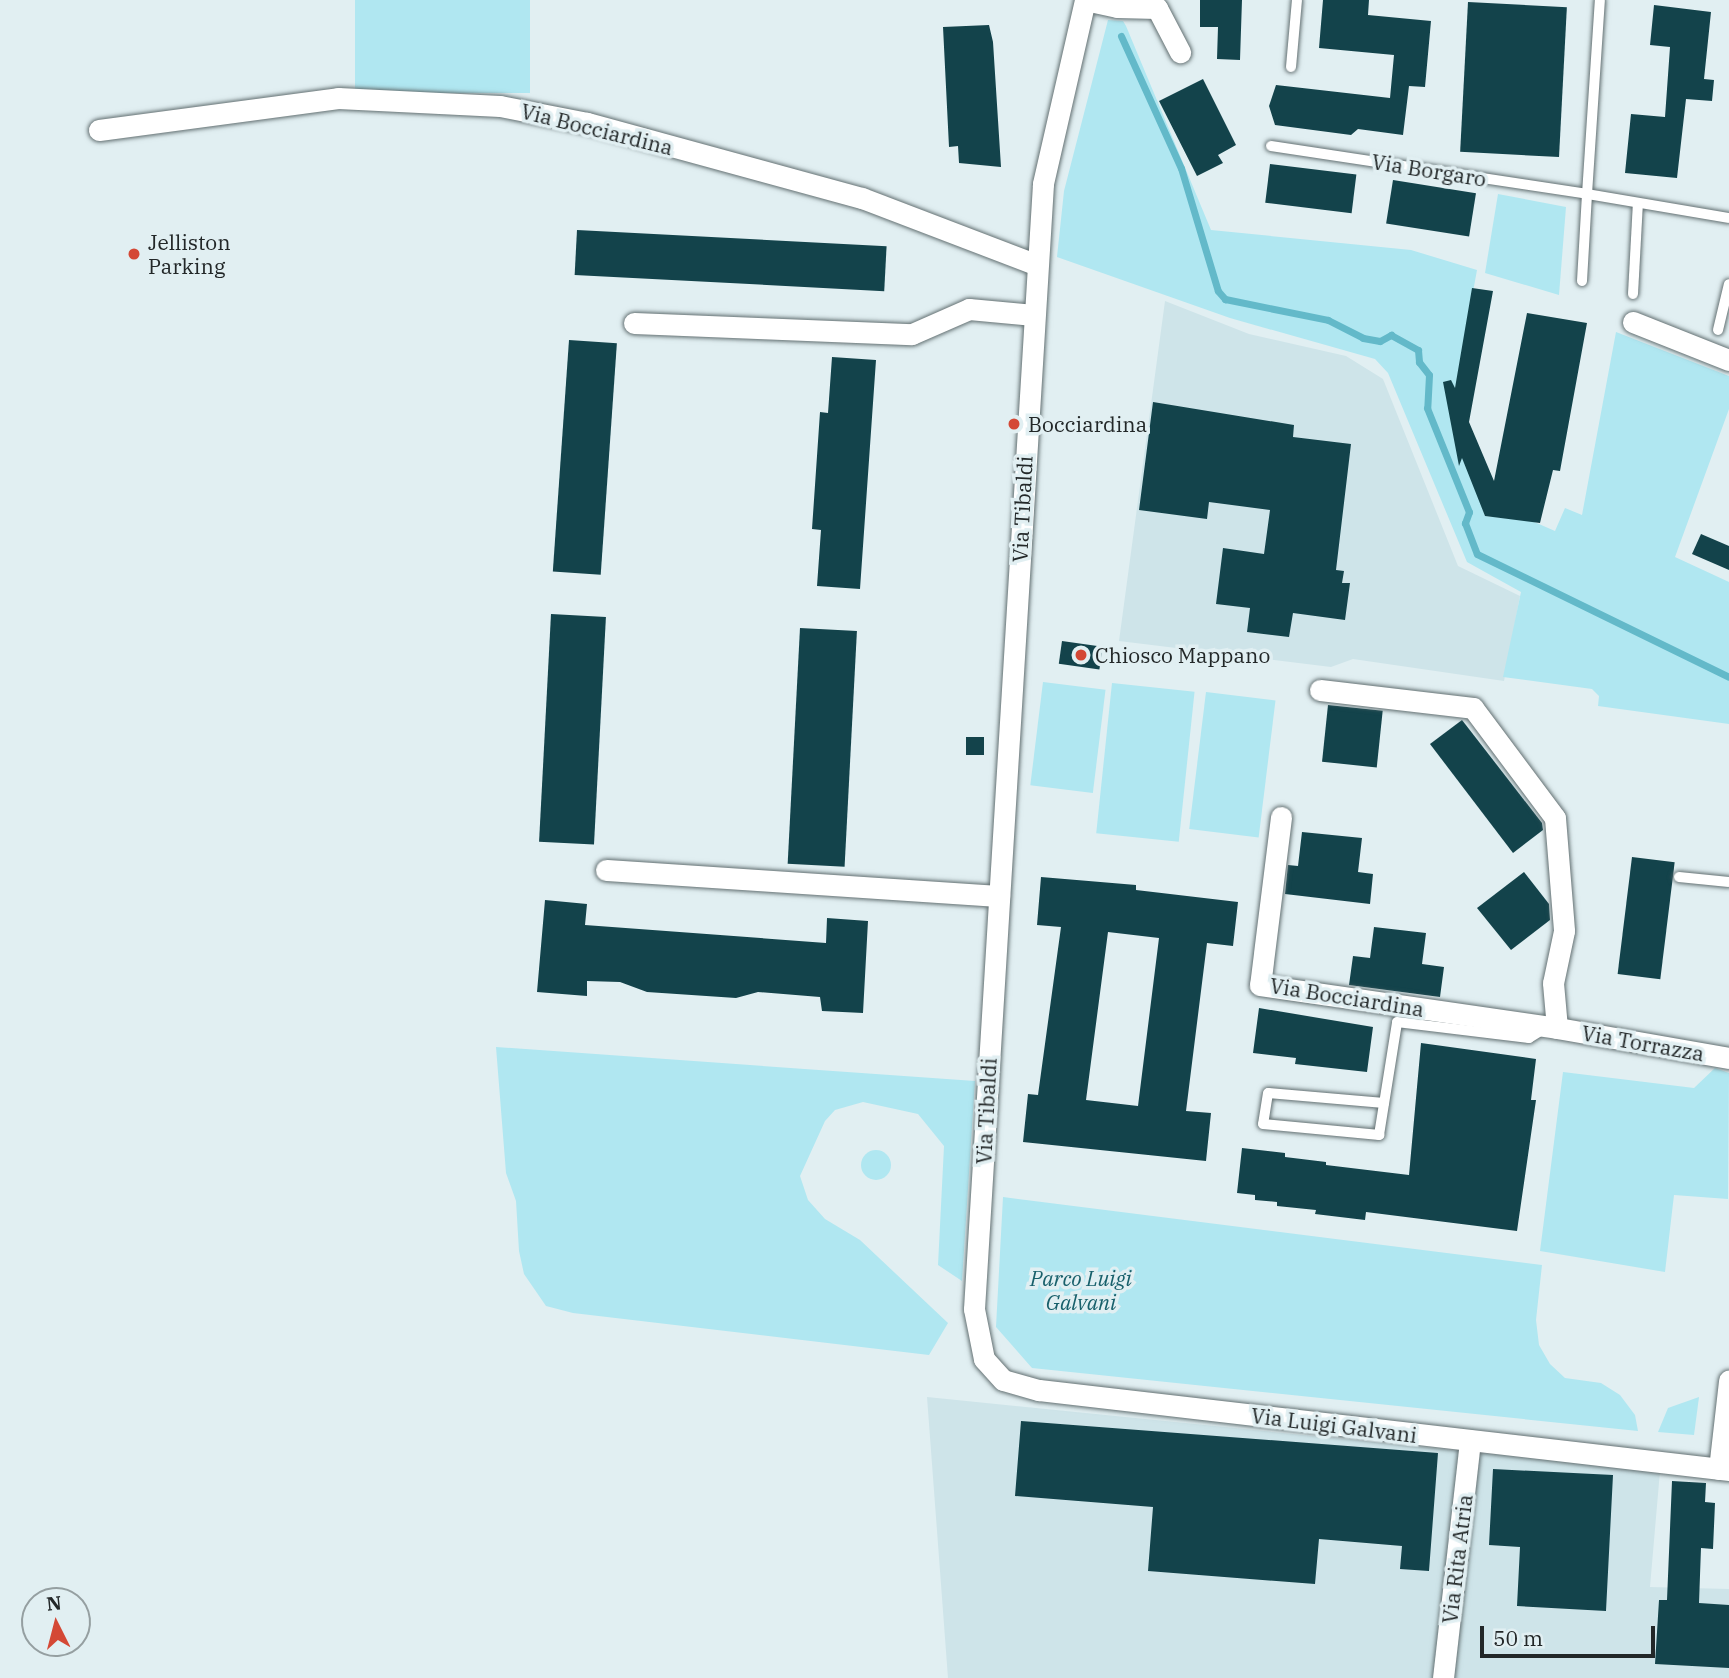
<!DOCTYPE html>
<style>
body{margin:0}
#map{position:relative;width:1729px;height:1678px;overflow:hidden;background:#e1eff2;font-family:"IBM Plex Serif",serif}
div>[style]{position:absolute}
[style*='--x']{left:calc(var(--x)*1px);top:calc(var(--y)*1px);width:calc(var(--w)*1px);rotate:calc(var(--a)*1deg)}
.built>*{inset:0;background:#cee4e9}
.green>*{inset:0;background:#b0e7f1;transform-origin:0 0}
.round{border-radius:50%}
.stream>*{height:7px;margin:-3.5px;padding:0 3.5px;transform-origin:3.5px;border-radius:3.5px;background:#63b9c9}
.building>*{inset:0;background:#13434b;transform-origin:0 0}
.roads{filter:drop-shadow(0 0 2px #637072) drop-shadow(0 0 2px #637072)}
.service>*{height:10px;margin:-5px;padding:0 5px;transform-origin:5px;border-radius:5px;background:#fff}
.minor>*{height:21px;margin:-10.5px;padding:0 10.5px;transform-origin:10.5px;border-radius:10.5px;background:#fff}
.dots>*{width:19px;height:19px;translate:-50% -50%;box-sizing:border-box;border:4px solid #e1eff2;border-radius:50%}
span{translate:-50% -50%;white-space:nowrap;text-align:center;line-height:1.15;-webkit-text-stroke:7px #e1eff2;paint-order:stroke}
.street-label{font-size:21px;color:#222728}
.poi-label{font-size:21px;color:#222728}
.left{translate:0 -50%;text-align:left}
.park-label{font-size:21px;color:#18606b;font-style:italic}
.north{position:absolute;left:21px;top:1587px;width:70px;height:70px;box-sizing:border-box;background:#e1eff2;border:2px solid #959fa1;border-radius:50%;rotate:354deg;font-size:19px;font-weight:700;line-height:28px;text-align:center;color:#222728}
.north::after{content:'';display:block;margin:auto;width:24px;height:32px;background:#d44835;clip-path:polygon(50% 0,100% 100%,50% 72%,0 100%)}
.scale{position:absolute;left:1480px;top:1626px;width:175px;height:32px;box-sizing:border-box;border:4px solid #222728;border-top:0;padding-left:9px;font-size:21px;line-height:24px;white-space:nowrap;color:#222728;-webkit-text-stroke:5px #e1eff2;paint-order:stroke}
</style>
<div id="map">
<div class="built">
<div style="clip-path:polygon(1165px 301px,1249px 334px,1346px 356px,1383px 379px,1458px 566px,1520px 596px,1504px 681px,1353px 659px,1331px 667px,1119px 641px)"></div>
<div style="clip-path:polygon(927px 1397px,1660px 1471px,1650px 1587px,1729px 1589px,1729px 1678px,948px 1678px)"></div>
</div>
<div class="green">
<div style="left:355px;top:0;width:175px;height:93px"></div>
<div style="clip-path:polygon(1108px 20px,1123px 21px,1126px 26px,1211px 230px,1411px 250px,1477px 270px,1450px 417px,1485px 516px,1532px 521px,1555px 531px,1565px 508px,1582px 515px,1616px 332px,1729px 376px,1729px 409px,1675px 557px,1729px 582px,1729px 724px,1598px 706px,1599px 696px,1592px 689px,1503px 677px,1521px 592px,1467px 562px,1388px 373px,1375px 359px,1230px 318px,1057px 257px,1064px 191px)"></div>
<div style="clip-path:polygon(1498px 194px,1566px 207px,1559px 295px,1485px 273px)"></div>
<div style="left:1043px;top:682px;width:63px;height:104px;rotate:7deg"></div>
<div style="left:1112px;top:683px;width:83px;height:151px;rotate:6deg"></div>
<div style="left:1206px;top:692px;width:70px;height:138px;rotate:7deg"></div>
<div style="clip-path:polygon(496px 1047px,975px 1081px,962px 1281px,938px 1265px,944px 1146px,918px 1114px,863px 1102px,835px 1110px,825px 1121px,800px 1176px,808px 1200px,825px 1219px,860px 1240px,948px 1323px,929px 1355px,573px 1313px,546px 1306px,524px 1274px,519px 1251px,516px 1201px,506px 1173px)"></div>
<div style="clip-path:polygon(1715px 1068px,1729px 1073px,1728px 1199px,1674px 1195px,1665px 1272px,1540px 1251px,1563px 1072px,1694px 1088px)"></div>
<div class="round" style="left:861px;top:1150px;width:30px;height:30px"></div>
<div style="clip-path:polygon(1003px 1197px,1542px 1265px,1536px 1320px,1539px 1345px,1550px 1364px,1565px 1378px,1601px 1383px,1620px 1395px,1635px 1415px,1638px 1431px,1032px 1368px,996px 1327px)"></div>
<div style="clip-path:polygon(1699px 1397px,1694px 1435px,1658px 1432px,1668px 1408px)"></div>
</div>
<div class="stream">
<div style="--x:1121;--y:36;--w:145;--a:65.6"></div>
<div style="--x:1181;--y:168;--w:128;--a:73.3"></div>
<div style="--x:1218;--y:291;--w:11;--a:49"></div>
<div style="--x:1225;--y:299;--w:105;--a:11.5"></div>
<div style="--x:1328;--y:320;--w:39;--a:27"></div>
<div style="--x:1363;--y:338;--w:17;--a:10"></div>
<div style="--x:1380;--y:341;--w:13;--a:-29"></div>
<div style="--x:1391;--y:335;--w:31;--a:29"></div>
<div style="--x:1418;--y:350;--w:12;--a:85"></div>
<div style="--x:1419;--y:362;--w:16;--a:52"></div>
<div style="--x:1429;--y:375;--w:33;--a:93"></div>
<div style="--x:1427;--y:408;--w:112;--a:68"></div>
<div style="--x:1469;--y:512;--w:12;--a:110"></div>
<div style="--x:1465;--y:523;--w:33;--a:69"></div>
<div style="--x:1477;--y:554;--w:280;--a:26"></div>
</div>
<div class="building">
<div style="clip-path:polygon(1200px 0,1242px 0,1240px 60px,1217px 59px,1218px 27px,1200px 27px)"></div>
<div style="clip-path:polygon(1323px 0,1369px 0,1368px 15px,1431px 21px,1425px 87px,1409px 86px,1403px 135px,1358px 129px,1351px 135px,1275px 125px,1269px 106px,1276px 85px,1390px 98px,1394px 55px,1319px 48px)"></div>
<div style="left:1468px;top:2px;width:99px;height:150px;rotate:3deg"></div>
<div style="clip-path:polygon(1654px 5px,1711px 12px,1704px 79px,1714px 80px,1712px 101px,1686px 99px,1677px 178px,1625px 173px,1631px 114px,1665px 117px,1670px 47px,1650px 45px)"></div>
<div style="clip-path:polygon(989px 25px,993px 42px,1001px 167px,959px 163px,958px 146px,949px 147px,943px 27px)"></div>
<div style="clip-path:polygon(1203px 79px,1236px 145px,1218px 155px,1223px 163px,1197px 176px,1159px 101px)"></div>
<div style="left:1270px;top:164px;width:87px;height:39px;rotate:7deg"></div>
<div style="left:1393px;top:180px;width:84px;height:44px;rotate:9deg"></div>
<div style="left:577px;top:230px;width:310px;height:45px;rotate:3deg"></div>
<div style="clip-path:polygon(1472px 288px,1493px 291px,1469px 422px,1494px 481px,1527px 313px,1587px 323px,1560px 471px,1553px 470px,1540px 523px,1485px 516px,1462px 458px,1459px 466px,1443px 382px,1451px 380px,1455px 388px)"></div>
<div style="left:569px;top:340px;width:48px;height:232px;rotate:4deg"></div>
<div style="clip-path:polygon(832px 357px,876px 360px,860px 589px,817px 586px,821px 530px,812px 529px,820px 412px,828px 413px)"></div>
<div style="clip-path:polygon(1153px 402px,1294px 425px,1293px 437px,1351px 444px,1336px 570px,1344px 571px,1342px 583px,1350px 583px,1345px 620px,1293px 613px,1289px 637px,1247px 632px,1250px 608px,1216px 604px,1223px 548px,1264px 554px,1270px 510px,1209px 502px,1207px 519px,1139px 510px)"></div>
<div style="clip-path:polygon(1701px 534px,1729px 546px,1729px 570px,1692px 554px)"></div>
<div style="left:551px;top:614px;width:55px;height:228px;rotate:3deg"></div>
<div style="left:800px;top:628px;width:57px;height:236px;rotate:3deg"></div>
<div style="left:1062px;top:641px;width:41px;height:23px;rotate:8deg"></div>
<div style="left:1328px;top:705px;width:55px;height:57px;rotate:6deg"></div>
<div style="clip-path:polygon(1462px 720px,1542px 823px,1543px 830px,1513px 853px,1430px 744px)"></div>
<div style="left:966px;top:737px;width:18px;height:18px"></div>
<div style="clip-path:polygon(1302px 832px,1362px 838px,1358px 872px,1373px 874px,1370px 904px,1285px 894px,1288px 865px,1298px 866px)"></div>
<div style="left:1632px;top:857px;width:43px;height:118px;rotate:7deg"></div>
<div style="clip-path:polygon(1524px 872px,1549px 904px,1550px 920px,1511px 950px,1477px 908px)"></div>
<div style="clip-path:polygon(evenodd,1041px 877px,1136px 885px,1136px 890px,1238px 902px,1233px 946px,1207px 943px,1186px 1111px,1211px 1113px,1206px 1161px,1023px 1142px,1028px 1094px,1038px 1095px,1061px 927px,1037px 925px,1041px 877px,1108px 932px,1159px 938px,1138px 1106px,1086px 1100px,1108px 932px)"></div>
<div style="clip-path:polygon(545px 900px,587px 904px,585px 925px,826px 943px,827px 918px,868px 921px,863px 1013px,822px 1011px,820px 997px,758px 992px,736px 998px,647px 992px,620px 982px,587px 981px,587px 996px,537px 992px)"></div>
<div style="clip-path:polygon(1374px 927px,1426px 933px,1422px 964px,1444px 967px,1440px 997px,1349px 985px,1353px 956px,1370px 958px)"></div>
<div style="clip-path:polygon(1259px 1008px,1373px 1027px,1367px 1072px,1295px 1064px,1296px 1058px,1253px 1053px)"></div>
<div style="clip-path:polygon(1421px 1043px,1536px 1059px,1531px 1100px,1536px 1100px,1517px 1231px,1366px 1212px,1365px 1220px,1315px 1214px,1316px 1210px,1277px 1206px,1277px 1202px,1255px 1200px,1255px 1195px,1237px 1193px,1242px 1148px,1285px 1153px,1285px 1157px,1326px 1162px,1326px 1165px,1409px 1175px)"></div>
<div style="clip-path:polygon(1021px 1421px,1438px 1453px,1429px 1571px,1400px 1569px,1402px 1546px,1319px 1539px,1315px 1584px,1148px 1571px,1153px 1507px,1015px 1496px)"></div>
<div style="clip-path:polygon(1493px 1469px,1613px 1475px,1606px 1611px,1517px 1606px,1520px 1547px,1489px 1545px)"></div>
<div style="clip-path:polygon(1672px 1481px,1706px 1483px,1705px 1502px,1715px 1503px,1713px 1549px,1701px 1548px,1699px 1603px,1729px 1605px,1729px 1668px,1655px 1664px,1659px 1600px,1667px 1600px)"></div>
</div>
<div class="roads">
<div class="service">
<div style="--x:1291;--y:67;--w:67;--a:-84.9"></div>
<div style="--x:1271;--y:146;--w:320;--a:8.6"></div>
<div style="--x:1587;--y:194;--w:194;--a:-86.2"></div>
<div style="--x:1582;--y:281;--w:87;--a:-86.7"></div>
<div style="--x:1587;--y:194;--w:144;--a:9.6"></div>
<div style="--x:1633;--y:294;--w:91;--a:-86.9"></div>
<div style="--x:1718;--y:330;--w:47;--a:-76.6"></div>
<div style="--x:1679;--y:877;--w:50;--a:5.7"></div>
<div style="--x:1384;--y:1103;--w:116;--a:-175.1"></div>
<div style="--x:1268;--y:1093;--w:31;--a:99"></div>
<div style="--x:1263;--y:1124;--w:117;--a:5.4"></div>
<div style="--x:1379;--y:1135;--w:114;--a:-80.9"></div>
<div style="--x:1397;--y:1022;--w:133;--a:6.9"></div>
<div style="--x:1529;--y:1038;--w:19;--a:-32"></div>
</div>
<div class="minor">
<div style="--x:1085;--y:0;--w:189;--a:102.9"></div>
<div style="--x:1043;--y:184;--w:1127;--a:93.51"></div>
<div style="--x:974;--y:1309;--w:51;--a:78.7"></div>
<div style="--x:984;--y:1359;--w:28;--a:48"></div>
<div style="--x:1003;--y:1380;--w:37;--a:16"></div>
<div style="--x:1039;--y:1390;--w:695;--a:6.61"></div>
<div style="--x:1085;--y:0;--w:33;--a:12"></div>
<div style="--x:1117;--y:7;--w:40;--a:1.4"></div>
<div style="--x:1157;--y:8;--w:50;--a:62.4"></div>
<div style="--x:99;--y:130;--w:241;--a:-7.6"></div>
<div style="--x:338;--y:98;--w:162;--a:2.8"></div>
<div style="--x:500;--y:106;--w:89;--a:11.1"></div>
<div style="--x:587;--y:123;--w:285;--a:15.3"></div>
<div style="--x:862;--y:198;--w:187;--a:20.9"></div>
<div style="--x:1633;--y:322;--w:103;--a:21.6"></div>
<div style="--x:634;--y:323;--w:278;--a:2.3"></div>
<div style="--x:912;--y:334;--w:62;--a:-23.7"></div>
<div style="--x:969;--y:309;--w:65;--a:5.3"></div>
<div style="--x:1320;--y:690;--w:154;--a:6.7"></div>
<div style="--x:1473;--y:708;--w:137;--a:53.3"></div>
<div style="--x:1555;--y:818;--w:113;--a:85.4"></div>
<div style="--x:1564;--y:931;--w:53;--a:101.9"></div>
<div style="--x:1553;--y:983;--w:45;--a:84.9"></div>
<div style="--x:1557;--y:1028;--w:175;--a:9.9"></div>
<div style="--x:1281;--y:817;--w:169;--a:97.1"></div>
<div style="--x:1260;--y:985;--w:300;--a:8.2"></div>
<div style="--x:606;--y:870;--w:394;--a:3.8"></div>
<div style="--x:1719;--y:1469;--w:89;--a:-83.5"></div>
<div style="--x:1443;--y:1678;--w:239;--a:-83.5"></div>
</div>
</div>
<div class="dots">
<div style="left:134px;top:254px;background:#d44835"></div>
<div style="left:1014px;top:424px;background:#d44835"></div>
<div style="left:1081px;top:655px;background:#d44835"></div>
</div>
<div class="street-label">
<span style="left:597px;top:129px;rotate:14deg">Via Bocciardina</span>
<span style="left:1429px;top:170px;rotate:9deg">Via Borgaro</span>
<span style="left:1022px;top:509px;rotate:-87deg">Via Tibaldi</span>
<span style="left:1347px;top:997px;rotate:9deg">Via Bocciardina</span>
<span style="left:1643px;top:1043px;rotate:10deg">Via Torrazza</span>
<span style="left:986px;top:1111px;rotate:-87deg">Via Tibaldi</span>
<span style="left:1334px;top:1425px;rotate:7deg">Via Luigi Galvani</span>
<span style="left:1457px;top:1559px;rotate:-83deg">Via Rita Atria</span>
</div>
<div class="poi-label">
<span class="left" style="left:148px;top:254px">Jelliston<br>Parking</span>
<span class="left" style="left:1028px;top:424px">Bocciardina</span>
<span class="left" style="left:1095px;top:655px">Chiosco Mappano</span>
</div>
<div class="park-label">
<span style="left:1081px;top:1290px">Parco Luigi<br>Galvani</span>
</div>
<div class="north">N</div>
<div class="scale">50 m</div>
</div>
